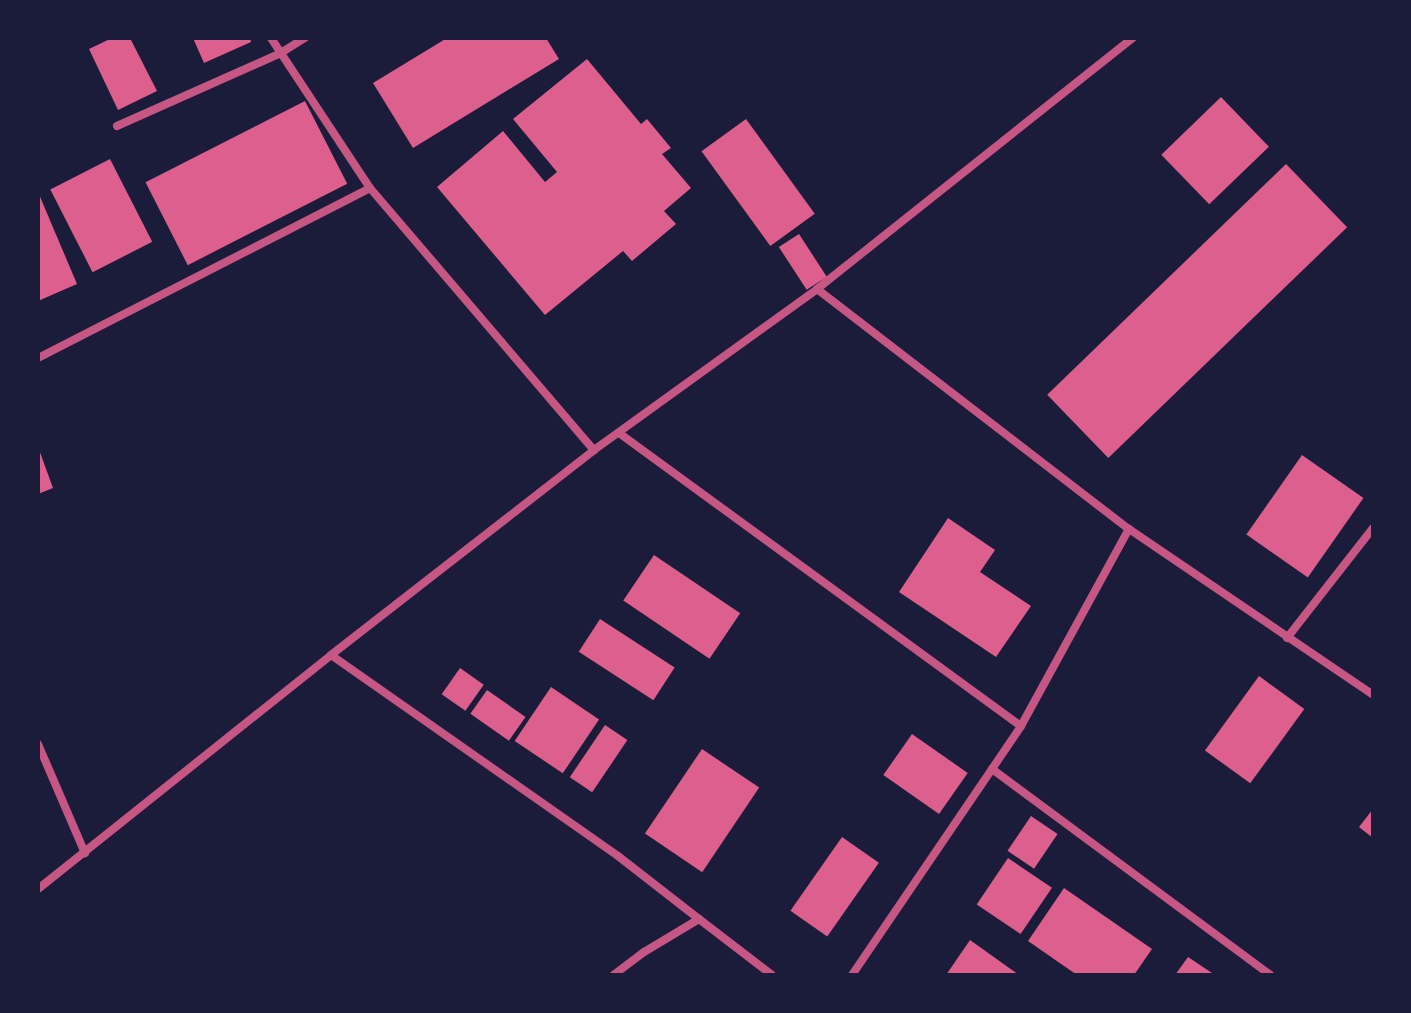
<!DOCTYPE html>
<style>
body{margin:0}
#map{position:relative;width:1411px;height:1013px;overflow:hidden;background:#1b1b3a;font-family:"Asap Condensed",sans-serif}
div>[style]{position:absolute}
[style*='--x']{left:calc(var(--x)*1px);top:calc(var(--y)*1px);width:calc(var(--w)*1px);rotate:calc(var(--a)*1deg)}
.building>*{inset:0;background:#dd5f8e;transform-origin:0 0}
.minor>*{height:8px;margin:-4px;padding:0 4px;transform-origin:4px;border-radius:4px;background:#c65784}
span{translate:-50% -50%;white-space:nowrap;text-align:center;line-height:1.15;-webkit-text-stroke:6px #1b1b3a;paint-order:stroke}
.frame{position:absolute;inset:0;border:40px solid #1b1b3a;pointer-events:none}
</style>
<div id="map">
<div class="building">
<div style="clip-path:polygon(112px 38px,130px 38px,157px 91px,118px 110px,89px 49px)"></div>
<div style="clip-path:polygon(193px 38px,250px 38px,251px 42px,204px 63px)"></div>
<div style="clip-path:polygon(447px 38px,546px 38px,559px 59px,413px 148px,373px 83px)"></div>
<div style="clip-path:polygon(587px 59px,641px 124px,647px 119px,671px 148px,662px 154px,691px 188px,664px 211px,676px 224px,632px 261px,623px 251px,545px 315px,437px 187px,503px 131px,545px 182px,557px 172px,513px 119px)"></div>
<div style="left:1221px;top:97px;width:69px;height:83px;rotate:46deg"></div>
<div style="left:305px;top:101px;width:93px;height:179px;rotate:63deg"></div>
<div style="left:746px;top:119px;width:117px;height:55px;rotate:54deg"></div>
<div style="left:110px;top:159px;width:93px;height:67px;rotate:63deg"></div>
<div style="left:1286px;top:164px;width:88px;height:332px;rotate:46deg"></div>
<div style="clip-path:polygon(38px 192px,77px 284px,38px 301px)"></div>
<div style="left:799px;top:234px;width:51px;height:24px;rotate:57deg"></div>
<div style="clip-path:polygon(38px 447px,53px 488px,38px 494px)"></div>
<div style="left:1302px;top:455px;width:75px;height:97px;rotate:35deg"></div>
<div style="clip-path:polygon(948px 518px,995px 550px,980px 572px,1031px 606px,996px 657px,899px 592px)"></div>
<div style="left:654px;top:555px;width:104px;height:55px;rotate:34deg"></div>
<div style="left:600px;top:619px;width:89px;height:39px;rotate:33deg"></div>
<div style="left:460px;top:668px;width:29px;height:32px;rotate:35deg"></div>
<div style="left:1259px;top:676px;width:56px;height:92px;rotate:36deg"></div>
<div style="left:551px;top:687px;width:58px;height:65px;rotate:34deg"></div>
<div style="left:487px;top:690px;width:47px;height:29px;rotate:35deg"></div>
<div style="left:605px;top:725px;width:27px;height:63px;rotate:34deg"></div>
<div style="left:912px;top:734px;width:68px;height:50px;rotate:35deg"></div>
<div style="left:702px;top:749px;width:69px;height:102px;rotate:34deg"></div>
<div style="clip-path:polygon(1373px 809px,1373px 838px,1359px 827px)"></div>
<div style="left:1031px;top:816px;width:32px;height:42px;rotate:34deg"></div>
<div style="left:842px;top:837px;width:45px;height:90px;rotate:35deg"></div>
<div style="left:1008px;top:858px;width:53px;height:56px;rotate:34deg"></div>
<div style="clip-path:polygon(1064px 888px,1152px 949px,1134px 975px,1077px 975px,1028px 941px)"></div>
<div style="clip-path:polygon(970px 940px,1019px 975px,946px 975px)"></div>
<div style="clip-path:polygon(1188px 957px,1215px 975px,1175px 975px)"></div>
</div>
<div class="minor">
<div style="--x:271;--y:38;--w:180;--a:56.6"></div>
<div style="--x:370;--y:188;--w:345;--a:49.5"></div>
<div style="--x:117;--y:126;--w:177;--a:-24"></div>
<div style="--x:279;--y:54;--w:31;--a:-32"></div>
<div style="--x:817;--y:289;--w:394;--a:37.6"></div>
<div style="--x:1129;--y:529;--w:295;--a:34.2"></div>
<div style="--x:38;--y:358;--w:373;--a:-27.1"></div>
<div style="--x:619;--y:433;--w:497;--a:36.1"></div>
<div style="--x:1287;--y:638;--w:140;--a:-52"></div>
<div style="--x:331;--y:655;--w:350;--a:35"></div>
<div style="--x:618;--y:856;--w:103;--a:37.9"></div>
<div style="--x:699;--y:919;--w:64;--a:149"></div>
<div style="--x:644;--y:952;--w:38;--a:143"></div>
<div style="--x:38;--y:744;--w:119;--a:66.7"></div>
<div style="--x:992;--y:769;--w:346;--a:36.5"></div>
<div style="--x:38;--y:889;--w:375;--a:-38.6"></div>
<div style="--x:331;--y:655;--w:333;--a:-37.9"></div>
<div style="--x:594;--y:450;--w:275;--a:-35.8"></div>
<div style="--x:817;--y:289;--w:404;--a:-38.5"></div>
<div style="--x:699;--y:919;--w:92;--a:37.5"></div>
<div style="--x:852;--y:975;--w:301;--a:-55.8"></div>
<div style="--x:1021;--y:726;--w:225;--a:-61.3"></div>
</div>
<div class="frame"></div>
</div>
